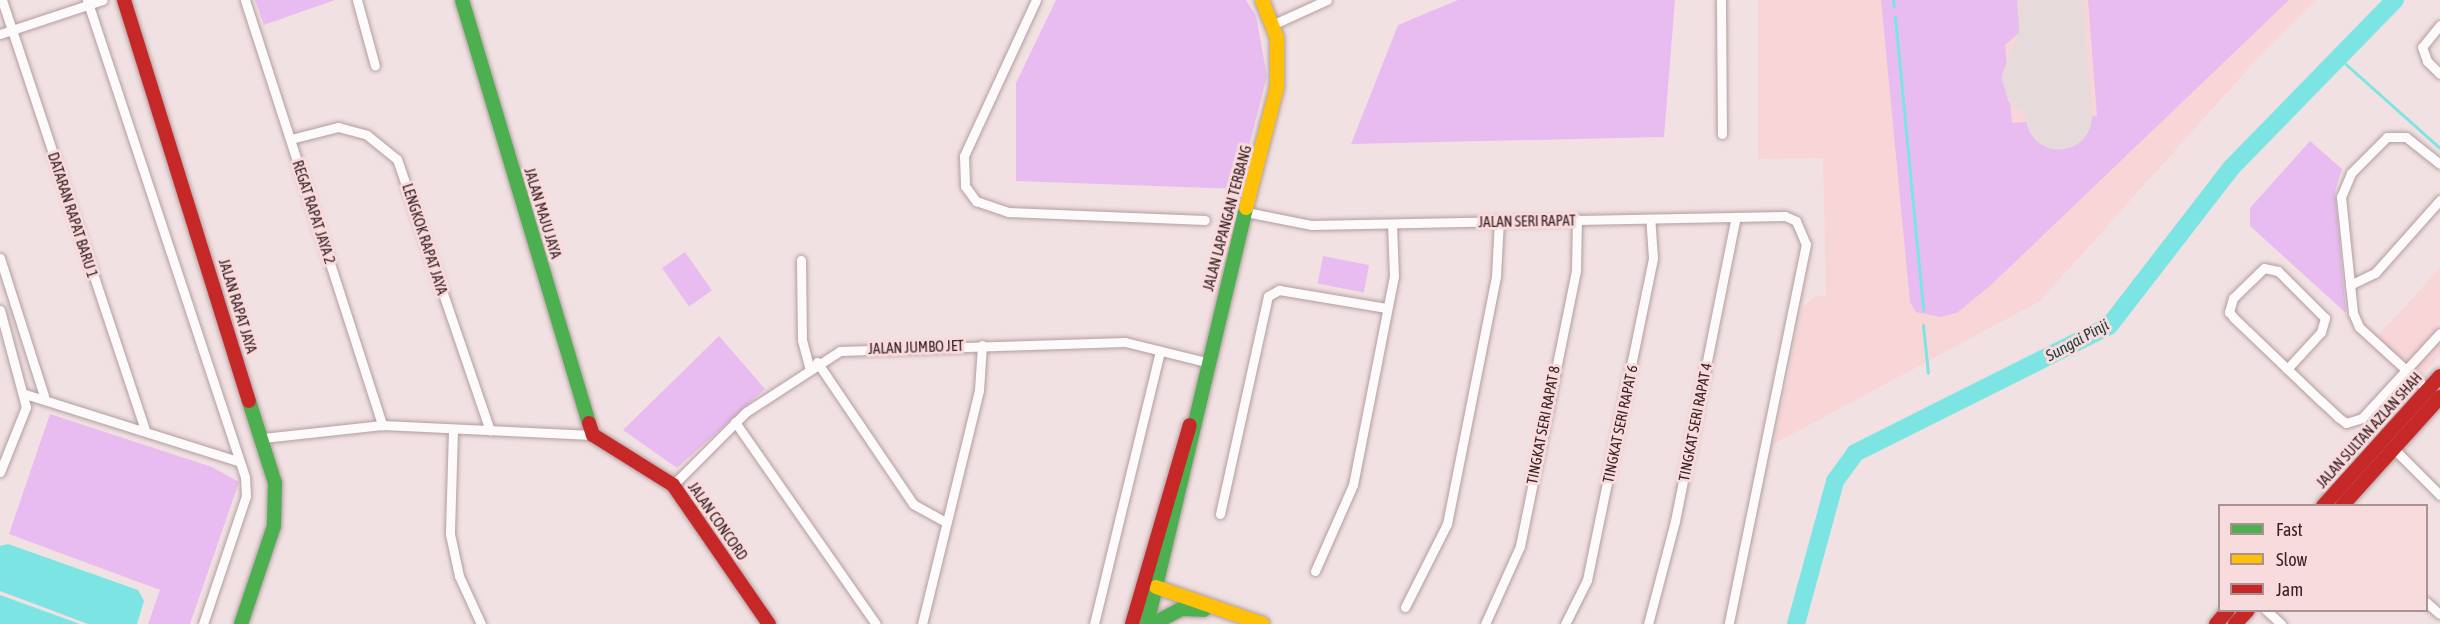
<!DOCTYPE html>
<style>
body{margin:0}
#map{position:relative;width:2440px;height:624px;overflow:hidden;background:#f2e1e2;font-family:"Asap Condensed",sans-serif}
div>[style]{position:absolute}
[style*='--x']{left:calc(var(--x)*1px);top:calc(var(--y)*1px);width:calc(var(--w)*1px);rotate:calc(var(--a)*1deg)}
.built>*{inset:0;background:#f8d6d8}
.green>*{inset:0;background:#e8bcf0;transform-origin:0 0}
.water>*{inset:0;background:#7de4e4}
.stream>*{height:3px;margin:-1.5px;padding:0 1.5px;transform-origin:1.5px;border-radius:1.5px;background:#7de4e4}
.river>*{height:18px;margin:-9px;padding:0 9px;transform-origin:9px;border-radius:9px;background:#7de4e4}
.taxiway>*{height:27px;margin:-13.5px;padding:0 13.5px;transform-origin:13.5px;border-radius:13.5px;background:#e6dadb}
.runway>*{height:66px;margin:-33px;padding:0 33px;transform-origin:33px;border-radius:33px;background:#e6dadb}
.roads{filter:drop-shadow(0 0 2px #b29ea0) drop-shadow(0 0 2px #b29ea0)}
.street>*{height:9px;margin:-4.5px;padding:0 4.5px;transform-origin:4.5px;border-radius:4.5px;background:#fdfafb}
.fast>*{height:14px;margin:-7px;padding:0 7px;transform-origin:7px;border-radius:7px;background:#4caf50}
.slow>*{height:14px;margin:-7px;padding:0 7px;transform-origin:7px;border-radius:7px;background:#ffc107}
.jam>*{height:14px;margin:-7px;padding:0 7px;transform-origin:7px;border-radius:7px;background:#c62828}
span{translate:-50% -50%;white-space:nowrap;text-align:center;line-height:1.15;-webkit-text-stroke:6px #f8dbdc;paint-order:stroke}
.street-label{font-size:15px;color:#3b2123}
.water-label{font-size:16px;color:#214141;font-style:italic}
.legend{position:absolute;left:2218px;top:504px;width:210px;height:108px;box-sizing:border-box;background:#f8dbdc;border:2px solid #ac9192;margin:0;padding:8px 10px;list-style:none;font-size:18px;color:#3b2123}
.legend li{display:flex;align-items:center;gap:12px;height:30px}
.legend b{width:30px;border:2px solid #ac9192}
</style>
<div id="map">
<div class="built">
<div style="clip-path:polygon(1758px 0,2317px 0,2265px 50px,2040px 301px,1774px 444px,1802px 308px,1815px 296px,1826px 296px,1823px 158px,1758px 159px)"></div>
<div style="clip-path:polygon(2440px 268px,2440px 355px,2421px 376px,2377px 337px)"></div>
</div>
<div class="green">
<div style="clip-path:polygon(255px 0,335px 0,264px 25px)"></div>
<div style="clip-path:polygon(1056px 0,1246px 0,1256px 16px,1267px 76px,1238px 189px,1016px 181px,1016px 83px)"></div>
<div style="clip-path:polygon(1458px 0,1675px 0,1664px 137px,1351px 144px,1398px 25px)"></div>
<div style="clip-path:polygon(1881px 0,2019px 0,2021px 31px,2005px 45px,2012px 123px,2097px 116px,2088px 0,2289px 0,1991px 285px,1957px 313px,1940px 317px,1916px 312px,1910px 302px)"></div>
<div style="clip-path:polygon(2310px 141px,2342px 169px,2335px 191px,2346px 313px,2250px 226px,2250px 208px)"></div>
<div style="left:685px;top:252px;width:47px;height:28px;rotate:55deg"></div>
<div style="left:1323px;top:256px;width:47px;height:28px;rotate:11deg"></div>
<div style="clip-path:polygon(719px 336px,765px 389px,677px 468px,623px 430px)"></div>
<div style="clip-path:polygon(50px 414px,212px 467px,239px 482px,190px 624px,148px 624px,160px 590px,9px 534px)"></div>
</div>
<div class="water">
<div style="clip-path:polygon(8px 544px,138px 590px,144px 601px,137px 624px,88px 624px,0 591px,0 546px)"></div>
<div style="clip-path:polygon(0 595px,80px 624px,0 624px)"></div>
</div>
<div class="stream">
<div style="--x:1893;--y:0;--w:6;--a:81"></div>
<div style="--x:1895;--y:17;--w:294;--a:84.5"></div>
<div style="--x:2340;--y:59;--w:134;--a:41.7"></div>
<div style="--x:1923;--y:325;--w:48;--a:84.1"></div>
</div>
<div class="river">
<div style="--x:1796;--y:624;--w:148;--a:-74.7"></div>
<div style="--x:1835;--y:481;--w:34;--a:-54"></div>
<div style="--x:1855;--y:453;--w:284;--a:-26.6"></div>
<div style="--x:2109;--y:326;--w:200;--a:-52.3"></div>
<div style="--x:2231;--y:168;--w:235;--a:-45.7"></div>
</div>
<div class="taxiway">
<div style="--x:2045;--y:0;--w:83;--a:111.3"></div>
<div style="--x:2015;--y:77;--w:18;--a:74"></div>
<div style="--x:2020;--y:94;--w:24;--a:35"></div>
<div style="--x:2040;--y:108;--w:20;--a:-11"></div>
<div style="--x:2060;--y:104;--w:25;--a:-56"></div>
<div style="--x:2074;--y:83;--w:86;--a:-104.8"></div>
</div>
<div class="runway">
<div style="--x:2050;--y:0;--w:117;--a:85.6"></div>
</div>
<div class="roads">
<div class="street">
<div style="--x:2;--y:0;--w:452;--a:71.6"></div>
<div style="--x:87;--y:0;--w:502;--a:71.67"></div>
<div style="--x:245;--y:477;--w:19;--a:87"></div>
<div style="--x:246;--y:496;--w:135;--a:108.6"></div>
<div style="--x:245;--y:0;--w:447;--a:72.1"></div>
<div style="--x:357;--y:0;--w:68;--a:74.7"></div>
<div style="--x:1036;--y:0;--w:172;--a:114.8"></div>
<div style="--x:964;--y:156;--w:30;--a:88"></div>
<div style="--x:965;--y:186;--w:19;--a:54"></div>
<div style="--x:976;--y:201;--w:34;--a:19"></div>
<div style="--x:1008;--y:212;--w:197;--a:2.3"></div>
<div style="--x:1721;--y:0;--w:134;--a:89.6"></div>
<div style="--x:1274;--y:24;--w:58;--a:-24.4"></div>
<div style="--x:2440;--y:25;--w:28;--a:129"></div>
<div style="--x:2422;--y:47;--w:15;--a:70"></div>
<div style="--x:2427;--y:61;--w:18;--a:45"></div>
<div style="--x:0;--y:34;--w:108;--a:-18.3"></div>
<div style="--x:291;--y:139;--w:49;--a:-14.3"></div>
<div style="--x:338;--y:127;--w:30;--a:15"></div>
<div style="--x:367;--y:135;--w:38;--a:39"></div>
<div style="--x:397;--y:159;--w:287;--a:71.1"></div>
<div style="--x:1246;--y:212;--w:66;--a:11.3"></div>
<div style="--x:1311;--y:225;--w:474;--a:-1.1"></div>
<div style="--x:1785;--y:216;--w:12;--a:24"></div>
<div style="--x:1796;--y:221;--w:25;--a:67"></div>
<div style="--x:1806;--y:244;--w:388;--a:101.5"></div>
<div style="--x:0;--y:258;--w:145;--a:72.3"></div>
<div style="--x:801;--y:260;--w:80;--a:89.3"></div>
<div style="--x:802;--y:340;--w:28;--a:75"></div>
<div style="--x:2350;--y:285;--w:28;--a:-26"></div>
<div style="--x:2375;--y:273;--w:98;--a:-48.3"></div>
<div style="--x:0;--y:310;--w:100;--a:75"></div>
<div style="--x:26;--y:407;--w:70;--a:111.8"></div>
<div style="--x:817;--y:362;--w:171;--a:55.9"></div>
<div style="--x:913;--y:504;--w:37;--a:29"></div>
<div style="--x:2287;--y:369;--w:50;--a:-47.4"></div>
<div style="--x:2321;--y:332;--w:15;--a:-74"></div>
<div style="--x:2325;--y:318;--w:66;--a:-135"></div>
<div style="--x:2278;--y:271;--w:14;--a:-168"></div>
<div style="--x:2264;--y:268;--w:43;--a:135.9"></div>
<div style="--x:2233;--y:298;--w:15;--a:106"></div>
<div style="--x:2229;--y:312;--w:8;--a:50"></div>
<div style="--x:2234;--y:318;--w:120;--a:43.7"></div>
<div style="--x:2321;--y:401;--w:23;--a:43"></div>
<div style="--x:2338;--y:417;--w:10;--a:37"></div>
<div style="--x:2346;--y:423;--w:17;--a:-17"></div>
<div style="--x:2362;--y:418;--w:115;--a:-47.5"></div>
<div style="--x:2428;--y:390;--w:93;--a:-137.6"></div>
<div style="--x:2359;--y:327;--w:15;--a:-113"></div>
<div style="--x:2353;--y:313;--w:117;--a:-95.9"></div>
<div style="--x:2341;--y:197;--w:26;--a:-67"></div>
<div style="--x:2351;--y:173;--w:51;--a:-45"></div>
<div style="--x:2387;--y:137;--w:19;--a:0"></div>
<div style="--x:2406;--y:137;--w:43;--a:38.5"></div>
<div style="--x:25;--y:394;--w:222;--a:17.5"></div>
<div style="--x:735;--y:422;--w:246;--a:55.1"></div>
<div style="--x:453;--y:430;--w:104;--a:91.7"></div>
<div style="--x:450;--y:534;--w:43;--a:77.9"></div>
<div style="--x:459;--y:576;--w:53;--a:65.4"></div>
<div style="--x:263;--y:438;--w:120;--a:-6.2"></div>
<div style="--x:382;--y:425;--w:211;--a:2.7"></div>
<div style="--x:2394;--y:449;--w:65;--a:45"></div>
<div style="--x:673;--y:485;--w:103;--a:-45"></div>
<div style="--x:746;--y:412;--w:112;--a:-33"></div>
<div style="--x:840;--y:351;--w:285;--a:-1.8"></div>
<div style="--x:1125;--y:342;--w:83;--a:13.9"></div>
<div style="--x:1220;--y:514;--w:223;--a:-77.6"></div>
<div style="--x:1268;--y:296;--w:13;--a:-29"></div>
<div style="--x:1279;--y:290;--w:109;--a:9.5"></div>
<div style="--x:1315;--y:571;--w:94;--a:-66.2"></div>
<div style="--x:1353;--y:485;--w:213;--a:-78.9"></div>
<div style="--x:1394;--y:276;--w:51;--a:-92.2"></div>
<div style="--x:2426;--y:602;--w:18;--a:41"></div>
<div style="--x:1405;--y:607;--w:93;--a:-63.2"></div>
<div style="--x:1447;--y:524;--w:253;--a:-78.8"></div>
<div style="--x:1496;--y:276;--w:55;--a:-86.9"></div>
<div style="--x:2266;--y:610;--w:21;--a:43"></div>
<div style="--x:922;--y:624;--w:241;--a:-76.3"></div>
<div style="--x:979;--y:390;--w:45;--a:-86.2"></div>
<div style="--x:1094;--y:624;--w:281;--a:-76.4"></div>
<div style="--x:1485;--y:624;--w:85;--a:-65.8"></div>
<div style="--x:1520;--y:546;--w:282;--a:-78.5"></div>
<div style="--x:1576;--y:270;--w:51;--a:-88.9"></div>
<div style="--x:1565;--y:624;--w:49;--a:-63.4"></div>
<div style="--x:1587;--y:580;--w:329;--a:-78.4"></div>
<div style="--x:1653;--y:258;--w:39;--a:-94"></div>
<div style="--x:1648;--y:624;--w:106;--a:-75.3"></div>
<div style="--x:1675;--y:521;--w:310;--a:-78.7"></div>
</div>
<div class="fast">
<div style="--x:462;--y:0;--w:442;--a:73.3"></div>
<div style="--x:241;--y:624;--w:103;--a:-71.4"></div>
<div style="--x:274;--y:526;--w:43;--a:-88.7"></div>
<div style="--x:275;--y:483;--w:86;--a:-107.6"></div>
<div style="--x:1147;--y:624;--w:428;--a:-76.6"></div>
<div style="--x:1153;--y:624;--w:32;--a:-28"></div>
<div style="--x:1181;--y:609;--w:23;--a:2"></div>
</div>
<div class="slow">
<div style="--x:1246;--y:208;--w:125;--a:-75.6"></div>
<div style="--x:1277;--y:87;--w:49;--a:-90"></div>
<div style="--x:1277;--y:38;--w:41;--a:-111.5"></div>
<div style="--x:1156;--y:587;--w:113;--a:19.1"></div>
</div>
<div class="jam">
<div style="--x:124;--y:0;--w:420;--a:72.7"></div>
<div style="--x:589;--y:423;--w:13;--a:72"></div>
<div style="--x:593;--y:435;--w:94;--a:32"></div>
<div style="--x:673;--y:485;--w:169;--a:55.4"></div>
<div style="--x:2323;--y:506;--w:175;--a:-48"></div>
<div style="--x:2342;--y:506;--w:147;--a:-48"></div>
<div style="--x:1132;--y:624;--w:207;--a:-73.8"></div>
<div style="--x:2216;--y:624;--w:18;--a:-49"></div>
<div style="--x:2235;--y:624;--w:19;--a:-47"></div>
</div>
</div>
<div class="street-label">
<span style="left:314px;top:212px;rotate:72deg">REGAT RAPAT JAYA 2</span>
<span style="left:543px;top:213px;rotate:73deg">JALAN MAJU JAYA</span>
<span style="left:73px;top:215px;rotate:72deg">DATARAN RAPAT BARU 1</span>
<span style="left:1227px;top:218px;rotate:-75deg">JALAN LAPANGAN TERBANG</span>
<span style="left:1527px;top:221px;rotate:-1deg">JALAN SERI RAPAT</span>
<span style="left:425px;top:239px;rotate:72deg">LENGKOK RAPAT JAYA</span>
<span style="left:238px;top:306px;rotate:73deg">JALAN RAPAT JAYA</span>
<span style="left:916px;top:347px;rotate:-2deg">JALAN JUMBO JET</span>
<span style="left:1695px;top:422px;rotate:-79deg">TINGKAT SERI RAPAT 4</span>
<span style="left:1620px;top:424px;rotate:-78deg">TINGKAT SERI RAPAT 6</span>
<span style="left:1543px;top:425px;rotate:-79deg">TINGKAT SERI RAPAT 8</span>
<span style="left:2369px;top:430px;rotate:-48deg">JALAN SULTAN AZLAN SHAH</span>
<span style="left:718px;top:521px;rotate:55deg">JALAN CONCORD</span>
</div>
<div class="water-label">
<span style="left:2077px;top:340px;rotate:-29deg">Sungai Pinji</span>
</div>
<ul class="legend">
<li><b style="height:8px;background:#4caf50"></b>Fast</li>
<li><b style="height:8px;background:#ffc107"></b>Slow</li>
<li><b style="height:8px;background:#c62828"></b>Jam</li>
</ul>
</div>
